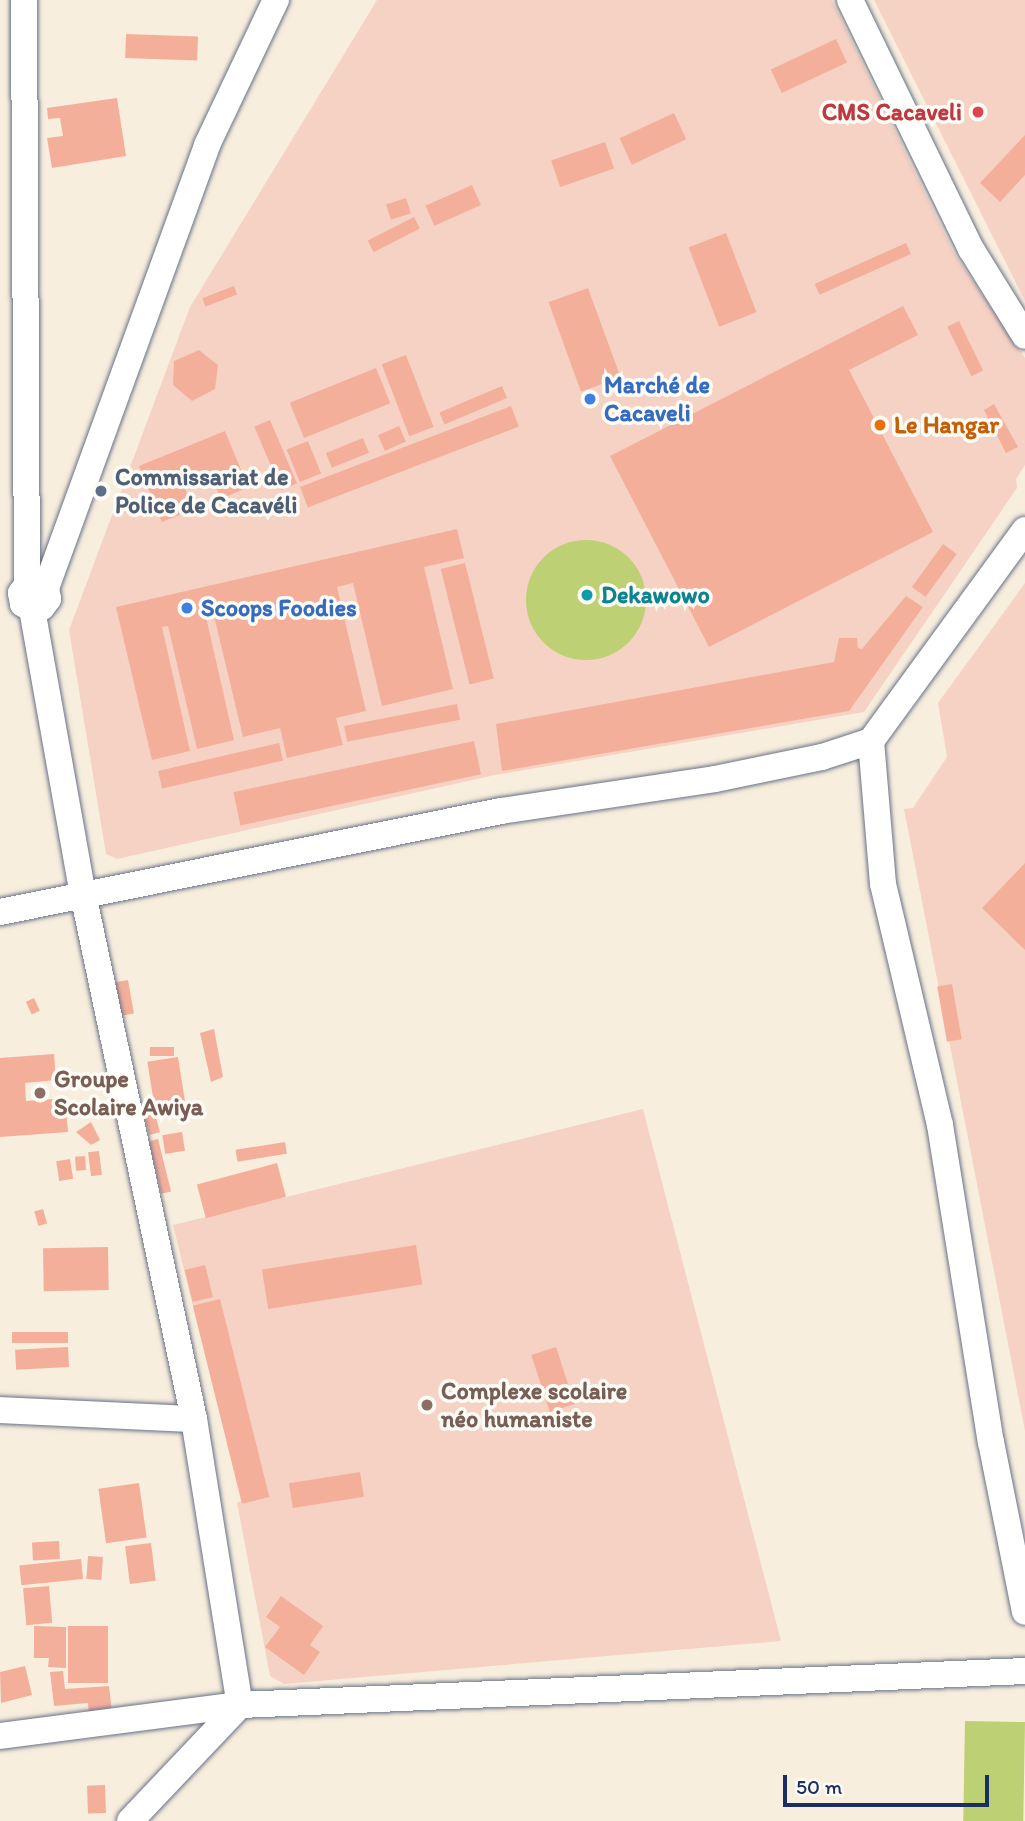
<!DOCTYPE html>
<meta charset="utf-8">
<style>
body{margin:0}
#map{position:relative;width:1025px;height:1821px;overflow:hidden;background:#f8eedd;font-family:Itim,sans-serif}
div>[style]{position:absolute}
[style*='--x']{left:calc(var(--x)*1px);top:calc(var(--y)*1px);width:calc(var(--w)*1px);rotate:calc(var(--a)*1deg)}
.built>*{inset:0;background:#f6d2c4}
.green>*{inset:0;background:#bdd073;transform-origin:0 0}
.round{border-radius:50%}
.building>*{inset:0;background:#f4af9b;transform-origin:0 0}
.roads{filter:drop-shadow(0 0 2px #68728a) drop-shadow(0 0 2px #68728a)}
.street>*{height:26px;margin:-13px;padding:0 13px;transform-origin:13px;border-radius:13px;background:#fff}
.dots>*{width:19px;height:19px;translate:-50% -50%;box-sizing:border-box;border:4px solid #fdfcf7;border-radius:50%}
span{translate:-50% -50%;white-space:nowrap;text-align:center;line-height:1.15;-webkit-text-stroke:7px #fdfcf7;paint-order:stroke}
.health-label{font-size:24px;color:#be3a42;font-weight:700}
.right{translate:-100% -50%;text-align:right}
.shop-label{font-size:24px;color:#366cbe;font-weight:700}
.left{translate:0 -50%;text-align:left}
.food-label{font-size:24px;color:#c56008;font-weight:700}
.service-label{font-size:24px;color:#4e5e75;font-weight:700}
.culture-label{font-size:24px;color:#0d838f;font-weight:700}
.education-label{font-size:24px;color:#785e54;font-weight:700}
.scale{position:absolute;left:783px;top:1775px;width:206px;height:32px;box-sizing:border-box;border:4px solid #1b2f5e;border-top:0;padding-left:9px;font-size:21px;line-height:24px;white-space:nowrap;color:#1b2f5e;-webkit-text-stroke:5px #fdfcf7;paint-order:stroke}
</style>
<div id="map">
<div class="built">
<div style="clip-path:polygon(377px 0,832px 0,954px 253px,1025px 358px,1025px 465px,1016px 479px,1017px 488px,864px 712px,495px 775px,117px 859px,106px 854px,69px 630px,190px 307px)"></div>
<div style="clip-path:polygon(874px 0,1025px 0,1025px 301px,1008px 267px)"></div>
<div style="clip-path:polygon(1025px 583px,1025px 1431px,904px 809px,913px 808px,947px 757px,938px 703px)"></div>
<div style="clip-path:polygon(643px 1109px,781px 1641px,284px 1684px,270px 1676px,237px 1503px,241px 1501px,173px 1225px)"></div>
</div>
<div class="green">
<div class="round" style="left:526px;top:540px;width:120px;height:120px"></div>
<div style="left:965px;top:1721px;width:60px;height:100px;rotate:1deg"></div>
</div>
<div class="building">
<div style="left:126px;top:34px;width:72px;height:24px;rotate:2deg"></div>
<div style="left:836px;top:39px;width:26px;height:72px;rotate:65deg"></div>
<div style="clip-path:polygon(117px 98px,126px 156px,52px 168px,47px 138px,63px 136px,60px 118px,48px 119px,47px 108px)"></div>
<div style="left:674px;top:113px;width:29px;height:60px;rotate:65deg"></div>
<div style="clip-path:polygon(1025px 135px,1025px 175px,1000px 202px,980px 183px)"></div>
<div style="left:605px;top:142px;width:28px;height:57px;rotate:71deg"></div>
<div style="left:472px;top:185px;width:22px;height:51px;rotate:66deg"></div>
<div style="left:406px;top:198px;width:16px;height:21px;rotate:72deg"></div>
<div style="left:414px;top:217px;width:13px;height:52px;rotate:63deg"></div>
<div style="left:726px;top:233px;width:85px;height:40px;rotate:69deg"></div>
<div style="left:906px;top:243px;width:12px;height:100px;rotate:66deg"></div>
<div style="left:234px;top:286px;width:9px;height:34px;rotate:69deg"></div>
<div style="left:588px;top:288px;width:95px;height:42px;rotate:70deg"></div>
<div style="clip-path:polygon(903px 306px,918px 335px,849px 370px,933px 532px,709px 647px,610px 456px)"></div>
<div style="left:959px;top:321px;width:55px;height:13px;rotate:64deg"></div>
<div style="clip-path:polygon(199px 350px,218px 365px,215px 389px,192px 401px,173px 385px,174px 361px)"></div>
<div style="left:406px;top:355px;width:77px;height:26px;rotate:69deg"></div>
<div style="left:376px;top:368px;width:38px;height:93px;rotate:68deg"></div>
<div style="left:502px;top:386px;width:13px;height:68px;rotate:67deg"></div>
<div style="clip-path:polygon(994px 404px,1018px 447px,1006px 453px,984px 410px)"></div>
<div style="left:511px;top:406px;width:22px;height:226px;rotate:69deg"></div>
<div style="left:270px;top:420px;width:69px;height:17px;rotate:67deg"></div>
<div style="left:399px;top:426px;width:17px;height:23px;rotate:66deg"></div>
<div style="clip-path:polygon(225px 431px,248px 487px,221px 499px,210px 473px,183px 484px,194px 509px,162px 522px,139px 466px)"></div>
<div style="left:363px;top:438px;width:16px;height:40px;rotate:68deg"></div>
<div style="left:308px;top:441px;width:35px;height:23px;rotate:68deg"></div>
<div style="clip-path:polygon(457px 529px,464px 558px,424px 567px,453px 689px,382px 706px,353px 583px,337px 587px,366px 711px,336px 718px,343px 745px,287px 758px,280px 728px,243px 737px,214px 616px,206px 617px,234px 740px,197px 749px,168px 626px,162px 627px,190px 751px,152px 760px,116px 607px)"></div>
<div style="left:943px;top:544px;width:17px;height:53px;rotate:36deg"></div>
<div style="left:465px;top:563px;width:119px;height:25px;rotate:76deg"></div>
<div style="clip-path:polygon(906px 596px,923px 607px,849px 711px,502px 771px,496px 724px,834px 662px,839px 638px,857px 638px,858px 648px,862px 649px)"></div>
<div style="left:457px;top:704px;width:16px;height:115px;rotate:79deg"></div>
<div style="left:474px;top:741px;width:34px;height:246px;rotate:78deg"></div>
<div style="left:279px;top:743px;width:18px;height:124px;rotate:77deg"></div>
<div style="clip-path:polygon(1025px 863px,1025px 950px,982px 908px)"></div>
<div style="left:128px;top:980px;width:34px;height:13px;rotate:80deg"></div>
<div style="left:952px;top:984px;width:56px;height:15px;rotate:80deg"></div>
<div style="left:34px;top:998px;width:14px;height:9px;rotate:65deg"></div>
<div style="clip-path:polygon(214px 1029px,223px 1077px,211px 1082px,200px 1033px)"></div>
<div style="left:174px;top:1047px;width:9px;height:24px;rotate:90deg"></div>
<div style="clip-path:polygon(54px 1054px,56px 1080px,25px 1083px,26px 1101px,65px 1098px,68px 1132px,0 1137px,0 1058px)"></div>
<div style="left:178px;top:1057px;width:46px;height:31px;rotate:81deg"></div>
<div style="left:154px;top:1110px;width:23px;height:11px;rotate:75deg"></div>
<div style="clip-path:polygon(91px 1122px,100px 1140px,91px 1145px,76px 1132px)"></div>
<div style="left:182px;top:1132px;width:19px;height:20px;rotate:81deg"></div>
<div style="left:158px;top:1139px;width:54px;height:10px;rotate:76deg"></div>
<div style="left:285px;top:1142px;width:12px;height:50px;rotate:81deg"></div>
<div style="left:99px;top:1151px;width:24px;height:11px;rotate:83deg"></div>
<div style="left:85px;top:1156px;width:14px;height:10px;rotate:86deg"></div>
<div style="left:70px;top:1159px;width:20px;height:14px;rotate:81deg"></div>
<div style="left:277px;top:1163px;width:35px;height:83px;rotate:75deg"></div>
<div style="left:43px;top:1209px;width:15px;height:9px;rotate:74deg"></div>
<div style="left:416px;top:1245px;width:40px;height:156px;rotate:81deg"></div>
<div style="left:108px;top:1247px;width:43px;height:65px;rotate:89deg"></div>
<div style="left:205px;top:1265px;width:33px;height:21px;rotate:76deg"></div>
<div style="left:220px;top:1299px;width:204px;height:28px;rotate:76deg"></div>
<div style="left:68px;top:1332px;width:11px;height:56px;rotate:90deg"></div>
<div style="left:68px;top:1347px;width:20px;height:53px;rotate:87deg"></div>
<div style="left:556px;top:1347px;width:60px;height:26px;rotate:72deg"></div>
<div style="left:360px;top:1472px;width:25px;height:72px;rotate:81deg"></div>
<div style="left:139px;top:1483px;width:55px;height:41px;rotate:82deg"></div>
<div style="left:59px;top:1541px;width:18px;height:27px;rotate:87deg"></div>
<div style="left:151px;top:1543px;width:38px;height:26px;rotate:83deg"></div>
<div style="left:88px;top:1556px;width:15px;height:23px;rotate:4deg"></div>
<div style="left:81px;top:1559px;width:20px;height:62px;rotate:84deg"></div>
<div style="left:49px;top:1586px;width:37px;height:26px;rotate:85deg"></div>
<div style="clip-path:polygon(281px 1596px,323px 1626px,310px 1645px,320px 1652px,304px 1675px,265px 1647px,280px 1627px,266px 1617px)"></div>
<div style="clip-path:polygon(34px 1626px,66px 1627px,66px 1668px,48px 1667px,49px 1658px,34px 1658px)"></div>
<div style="left:68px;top:1626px;width:40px;height:57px"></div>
<div style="clip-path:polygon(25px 1666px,32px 1695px,1px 1703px,0 1672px)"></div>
<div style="clip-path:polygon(63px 1671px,65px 1689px,109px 1686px,112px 1713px,89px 1715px,88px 1703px,54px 1706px,50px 1672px)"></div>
<div style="left:105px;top:1785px;width:28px;height:18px;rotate:88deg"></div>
</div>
<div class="roads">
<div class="street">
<div style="--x:24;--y:0;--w:585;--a:89.71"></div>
<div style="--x:850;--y:0;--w:277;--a:64.1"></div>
<div style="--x:971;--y:249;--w:102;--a:58.2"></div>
<div style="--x:46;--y:588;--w:10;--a:-151"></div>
<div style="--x:37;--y:583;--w:10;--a:169"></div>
<div style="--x:27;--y:585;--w:10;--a:127"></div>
<div style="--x:21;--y:593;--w:11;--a:80"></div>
<div style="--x:23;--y:604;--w:10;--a:29"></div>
<div style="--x:32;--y:609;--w:10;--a:-11"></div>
<div style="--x:42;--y:607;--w:10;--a:-53"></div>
<div style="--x:48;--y:599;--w:11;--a:-100"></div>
<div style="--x:46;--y:588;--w:471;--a:-70"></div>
<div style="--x:207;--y:145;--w:161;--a:-64.6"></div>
<div style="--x:32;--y:609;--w:290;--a:79.9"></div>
<div style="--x:83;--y:894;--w:537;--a:78.06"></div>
<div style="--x:194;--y:1419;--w:290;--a:80.9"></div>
<div style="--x:871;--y:741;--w:144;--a:85.2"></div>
<div style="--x:883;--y:884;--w:248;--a:76.7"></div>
<div style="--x:940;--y:1125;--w:321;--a:80.9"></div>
<div style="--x:991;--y:1442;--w:173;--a:78.7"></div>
<div style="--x:0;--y:912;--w:511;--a:-11.4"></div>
<div style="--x:501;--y:811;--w:216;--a:-8.5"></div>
<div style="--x:715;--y:779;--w:109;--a:-11.6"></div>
<div style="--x:822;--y:757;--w:52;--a:-18.1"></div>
<div style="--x:871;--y:741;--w:261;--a:-53.9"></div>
<div style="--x:0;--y:1410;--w:194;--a:2.7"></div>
<div style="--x:0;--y:1736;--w:242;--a:-7.4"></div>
<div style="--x:240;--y:1705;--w:786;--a:-2.48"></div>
<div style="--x:130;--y:1821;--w:160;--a:-46.5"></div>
</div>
</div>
<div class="dots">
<div style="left:978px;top:112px;background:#e0444e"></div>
<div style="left:590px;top:399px;background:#3f7fe0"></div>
<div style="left:880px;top:425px;background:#e8710a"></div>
<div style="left:101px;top:491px;background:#5c6f8a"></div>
<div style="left:587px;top:595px;background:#0f9aa8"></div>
<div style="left:187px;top:608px;background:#3f7fe0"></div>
<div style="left:40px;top:1093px;background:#8d6e63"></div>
<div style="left:427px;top:1405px;background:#8d6e63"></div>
</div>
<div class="health-label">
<span class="right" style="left:962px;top:112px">CMS Cacaveli</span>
</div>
<div class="shop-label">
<span class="left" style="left:604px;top:399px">Marché de<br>Cacaveli</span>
<span class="left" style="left:201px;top:608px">Scoops Foodies</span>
</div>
<div class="food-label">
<span class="left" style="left:894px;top:425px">Le Hangar</span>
</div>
<div class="service-label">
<span class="left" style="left:115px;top:491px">Commissariat de<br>Police de Cacavéli</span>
</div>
<div class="culture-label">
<span class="left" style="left:601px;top:595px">Dekawowo</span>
</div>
<div class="education-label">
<span class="left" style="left:54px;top:1093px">Groupe<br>Scolaire Awiya</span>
<span class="left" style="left:441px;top:1405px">Complexe scolaire<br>néo humaniste</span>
</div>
<div class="scale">50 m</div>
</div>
